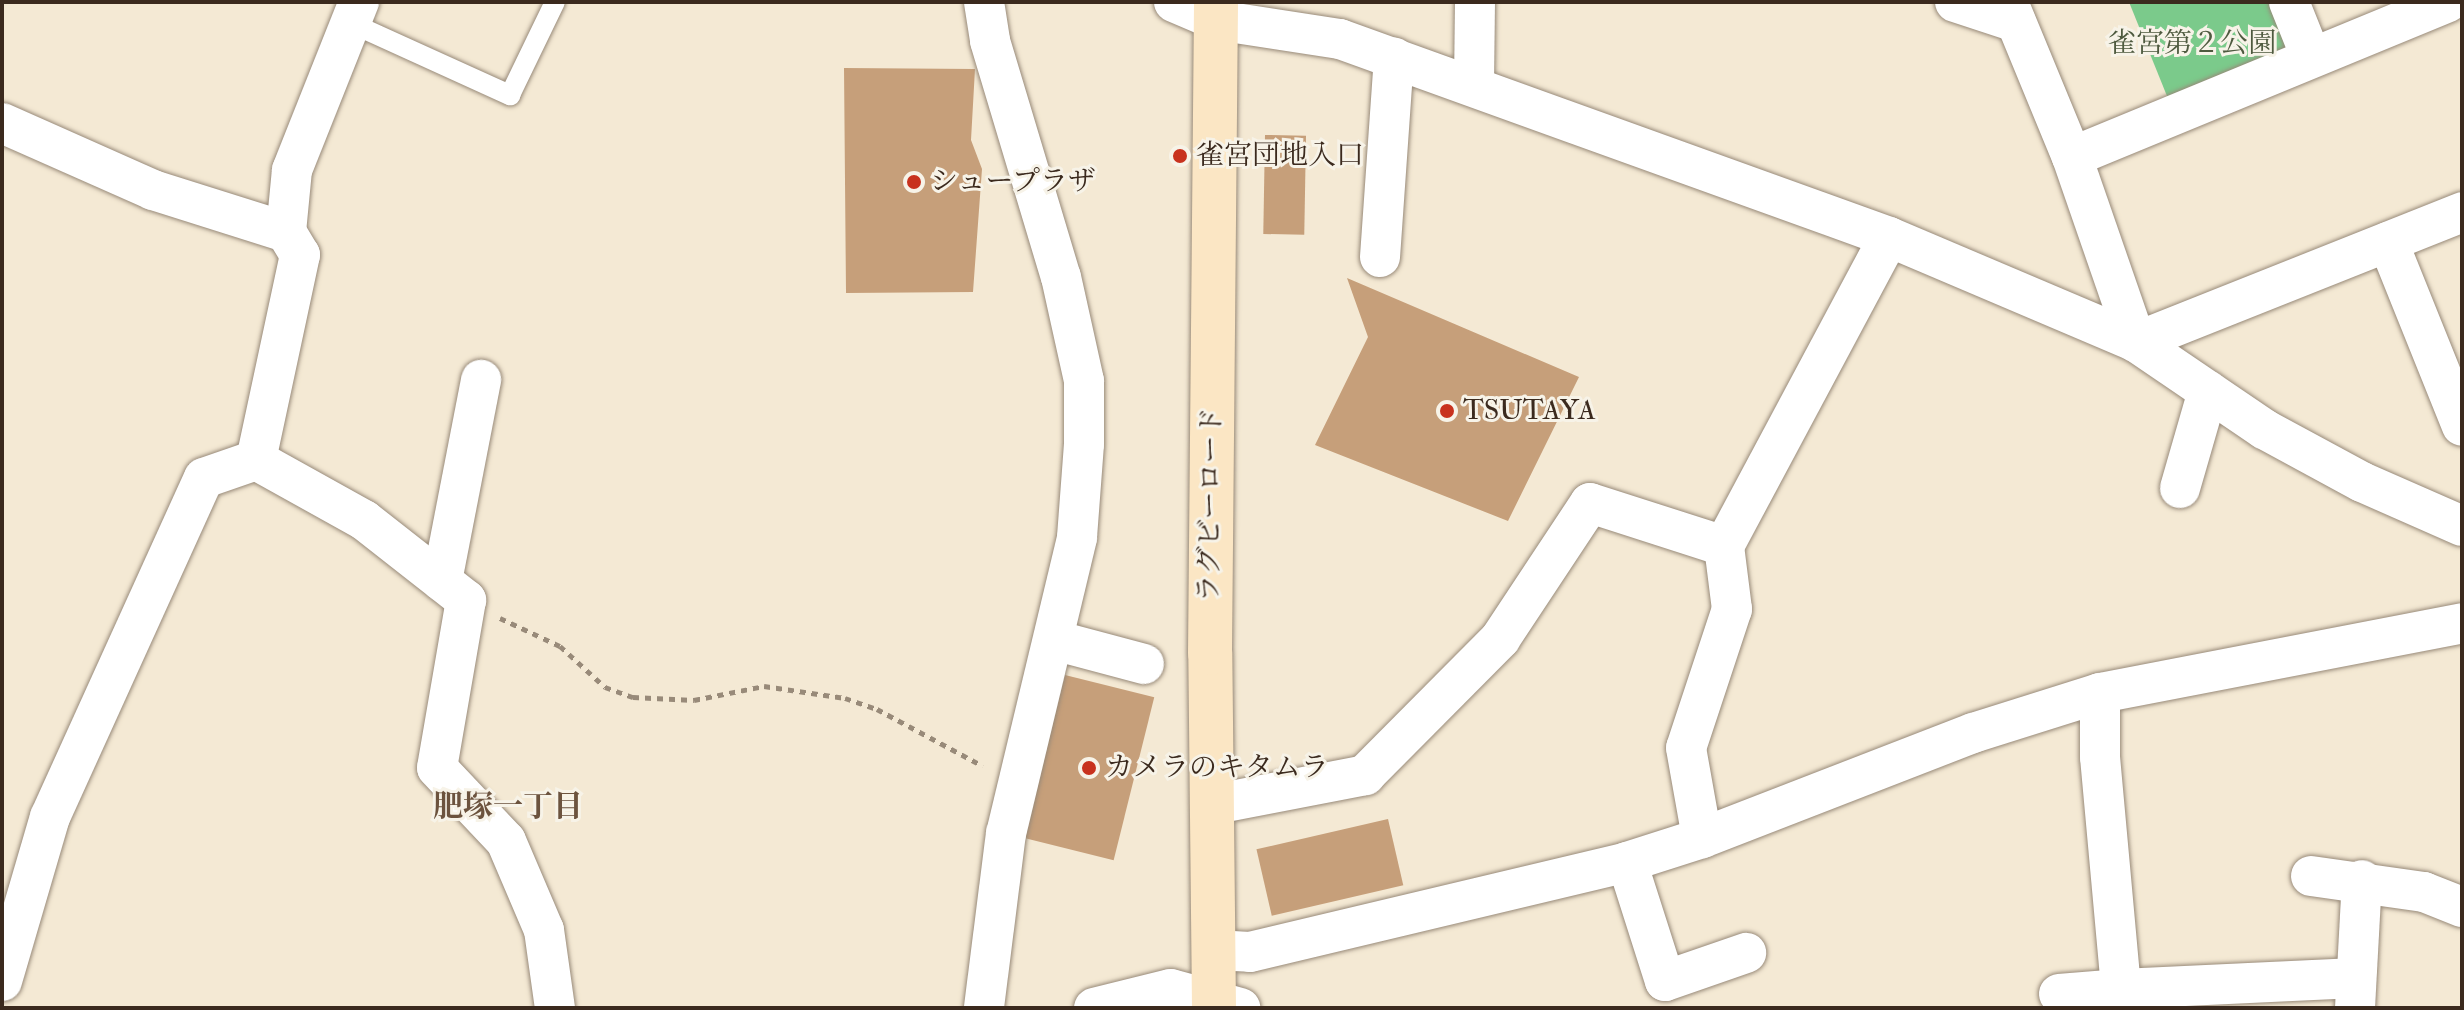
<!DOCTYPE html>
<meta charset="utf-8">
<style>
body{margin:0}
#map{position:relative;width:2464px;height:1010px;overflow:hidden;background:#f4e9d4;font-family:"IM FELL Double Pica","Noto Serif JP",serif}
div>[style]{position:absolute}
[style*='--x']{left:calc(var(--x)*1px);top:calc(var(--y)*1px);width:calc(var(--w)*1px);rotate:calc(var(--a)*1deg)}
.green>*{inset:0;background:#7bca8b}
.building>*{inset:0;background:#c69f7a;transform-origin:0 0}
.path>*{height:5px;margin-top:-2.5px;transform-origin:0;background:repeating-linear-gradient(90deg,#988a79 0 6px,transparent 0 12px)}
.roads{filter:drop-shadow(0 0 2px #988a79) drop-shadow(0 0 2px #988a79)}
.lane>*{height:20px;margin:-10px;padding:0 10px;transform-origin:10px;border-radius:10px;background:#fff}
.street>*{height:40px;margin:-20px;padding:0 20px;transform-origin:20px;border-radius:20px;background:#fff}
.secondary>*{height:44px;margin:-22px;padding:0 22px;transform-origin:22px;border-radius:22px;background:#fbe6c4}
.dots>*{width:22px;height:22px;translate:-50% -50%;box-sizing:border-box;border:4px solid #f7f3e8;border-radius:50%}
span{translate:-50% -50%;white-space:nowrap;text-align:center;line-height:1.15;-webkit-text-stroke:6px #f7f3e8;paint-order:stroke}
.park-label{font-size:28px;color:#4e5a3f}
.poi-label{font-size:28px;color:#3b2a1e}
.left{translate:0 -50%;text-align:left}
.street-label{font-size:28px;color:#3b2a1e}
.neighbourhood-label{font-size:30px;color:#6c533e;font-weight:700}
.frame{position:absolute;inset:0;border:4px solid #3b2a1e;pointer-events:none}
</style>
<div id="map">
<div class="green">
<div style="clip-path:polygon(2129px 2px,2274px 2px,2291px 45px,2169px 101px)"></div>
</div>
<div class="building">
<div style="clip-path:polygon(844px 68px,975px 69px,971px 140px,982px 169px,973px 292px,846px 293px)"></div>
<div style="left:1265px;top:135px;width:41px;height:99px;rotate:1deg"></div>
<div style="clip-path:polygon(1347px 278px,1579px 377px,1508px 521px,1315px 445px,1368px 337px)"></div>
<div style="left:1065px;top:675px;width:92px;height:168px;rotate:14deg"></div>
<div style="left:1388px;top:819px;width:68px;height:135px;rotate:77deg"></div>
</div>
<div class="path">
<div style="--x:500;--y:618;--w:66;--a:25"></div>
<div style="--x:560;--y:646;--w:61;--a:42.3"></div>
<div style="--x:605;--y:687;--w:30;--a:20"></div>
<div style="--x:633;--y:697;--w:61;--a:2.8"></div>
<div style="--x:694;--y:700;--w:71;--a:-11.3"></div>
<div style="--x:764;--y:686;--w:82;--a:8.4"></div>
<div style="--x:845;--y:698;--w:34;--a:19"></div>
<div style="--x:877;--y:709;--w:120;--a:28.3"></div>
</div>
<div class="roads">
<div class="lane">
<div style="--x:351;--y:23;--w:175;--a:24.4"></div>
<div style="--x:510;--y:95;--w:103;--a:-64.2"></div>
</div>
<div class="street">
<div style="--x:984;--y:2;--w:39;--a:81"></div>
<div style="--x:990;--y:41;--w:246;--a:73.3"></div>
<div style="--x:1061;--y:277;--w:107;--a:77.5"></div>
<div style="--x:1084;--y:381;--w:63;--a:90"></div>
<div style="--x:1084;--y:444;--w:94;--a:94.3"></div>
<div style="--x:1077;--y:538;--w:303;--a:103.5"></div>
<div style="--x:1006;--y:833;--w:176;--a:97.2"></div>
<div style="--x:1174;--y:2;--w:46;--a:23.2"></div>
<div style="--x:1216;--y:20;--w:125;--a:8.7"></div>
<div style="--x:1340;--y:39;--w:584;--a:19.83"></div>
<div style="--x:1889;--y:237;--w:268;--a:23"></div>
<div style="--x:2136;--y:342;--w:155;--a:34.2"></div>
<div style="--x:2264;--y:429;--w:111;--a:28.4"></div>
<div style="--x:2362;--y:482;--w:109;--a:23.7"></div>
<div style="--x:1955;--y:2;--w:64;--a:18.2"></div>
<div style="--x:2008;--y:2;--w:168;--a:67.6"></div>
<div style="--x:2072;--y:157;--w:196;--a:70.9"></div>
<div style="--x:2289;--y:2;--w:59;--a:68.2"></div>
<div style="--x:1474;--y:84;--w:82;--a:-89.3"></div>
<div style="--x:2;--y:123;--w:165;--a:23.9"></div>
<div style="--x:153;--y:190;--w:139;--a:17.5"></div>
<div style="--x:2072;--y:157;--w:407;--a:-22.4"></div>
<div style="--x:2388;--y:242;--w:198;--a:68.1"></div>
<div style="--x:1380;--y:257;--w:200;--a:-86"></div>
<div style="--x:2136;--y:342;--w:351;--a:-21.7"></div>
<div style="--x:256;--y:460;--w:210;--a:-77.9"></div>
<div style="--x:300;--y:255;--w:27;--a:-121"></div>
<div style="--x:286;--y:232;--w:62;--a:-84.5"></div>
<div style="--x:292;--y:170;--w:181;--a:-68.3"></div>
<div style="--x:2180;--y:488;--w:101;--a:-73.9"></div>
<div style="--x:1724;--y:546;--w:350;--a:-61.9"></div>
<div style="--x:442;--y:581;--w:205;--a:-79"></div>
<div style="--x:1054;--y:640;--w:93;--a:14.9"></div>
<div style="--x:2100;--y:693;--w:64;--a:90"></div>
<div style="--x:2100;--y:757;--w:233;--a:84.8"></div>
<div style="--x:2121;--y:989;--w:235;--a:-2.7"></div>
<div style="--x:1215;--y:804;--w:153;--a:-10.9"></div>
<div style="--x:1365;--y:775;--w:192;--a:-45.2"></div>
<div style="--x:1500;--y:639;--w:163;--a:-56.5"></div>
<div style="--x:1590;--y:503;--w:141;--a:17.8"></div>
<div style="--x:1724;--y:546;--w:64;--a:82.8"></div>
<div style="--x:1732;--y:609;--w:146;--a:108.3"></div>
<div style="--x:1686;--y:748;--w:91;--a:79.9"></div>
<div style="--x:1627;--y:862;--w:125;--a:72.3"></div>
<div style="--x:1665;--y:981;--w:86;--a:-19.1"></div>
<div style="--x:2311;--y:876;--w:114;--a:8.1"></div>
<div style="--x:2424;--y:892;--w:41;--a:21.5"></div>
<div style="--x:1214;--y:950;--w:36;--a:3"></div>
<div style="--x:1250;--y:952;--w:388;--a:-13.4"></div>
<div style="--x:1627;--y:862;--w:79;--a:-17.7"></div>
<div style="--x:1702;--y:838;--w:291;--a:-21.2"></div>
<div style="--x:1973;--y:733;--w:133;--a:-17.5"></div>
<div style="--x:2100;--y:693;--w:369;--a:-10.9"></div>
<div style="--x:2;--y:981;--w:171;--a:-73.7"></div>
<div style="--x:50;--y:817;--w:372;--a:-65.6"></div>
<div style="--x:204;--y:478;--w:55;--a:-19.1"></div>
<div style="--x:256;--y:460;--w:124;--a:29.1"></div>
<div style="--x:364;--y:520;--w:130;--a:38.1"></div>
<div style="--x:466;--y:600;--w:170;--a:99.8"></div>
<div style="--x:437;--y:768;--w:100;--a:46.6"></div>
<div style="--x:506;--y:841;--w:97;--a:66.9"></div>
<div style="--x:544;--y:930;--w:79;--a:82"></div>
<div style="--x:2059;--y:994;--w:62;--a:-4.6"></div>
<div style="--x:1094;--y:1008;--w:79;--a:-13.9"></div>
<div style="--x:1171;--y:989;--w:72;--a:15.4"></div>
<div style="--x:2355;--y:1008;--w:128;--a:-86.9"></div>
</div>
<div class="secondary">
<div style="--x:1214;--y:1008;--w:355;--a:-90.6"></div>
<div style="--x:1210;--y:653;--w:651;--a:-89.47"></div>
</div>
</div>
<div class="dots">
<div style="left:1180px;top:156px;background:#c8321e"></div>
<div style="left:914px;top:182px;background:#c8321e"></div>
<div style="left:1447px;top:411px;background:#c8321e"></div>
<div style="left:1089px;top:768px;background:#c8321e"></div>
</div>
<div class="park-label">
<span style="left:2192px;top:44px">雀宮第２公園</span>
</div>
<div class="poi-label">
<span class="left" style="left:1196px;top:156px">雀宮団地入口</span>
<span class="left" style="left:930px;top:182px">シュープラザ</span>
<span class="left" style="left:1463px;top:411px">TSUTAYA</span>
<span class="left" style="left:1105px;top:768px">カメラのキタムラ</span>
</div>
<div class="street-label">
<span style="left:1211px;top:505px;rotate:-89deg">ラグビーロード</span>
</div>
<div class="neighbourhood-label">
<span style="left:508px;top:807px">肥塚一丁目</span>
</div>
<div class="frame"></div>
</div>
